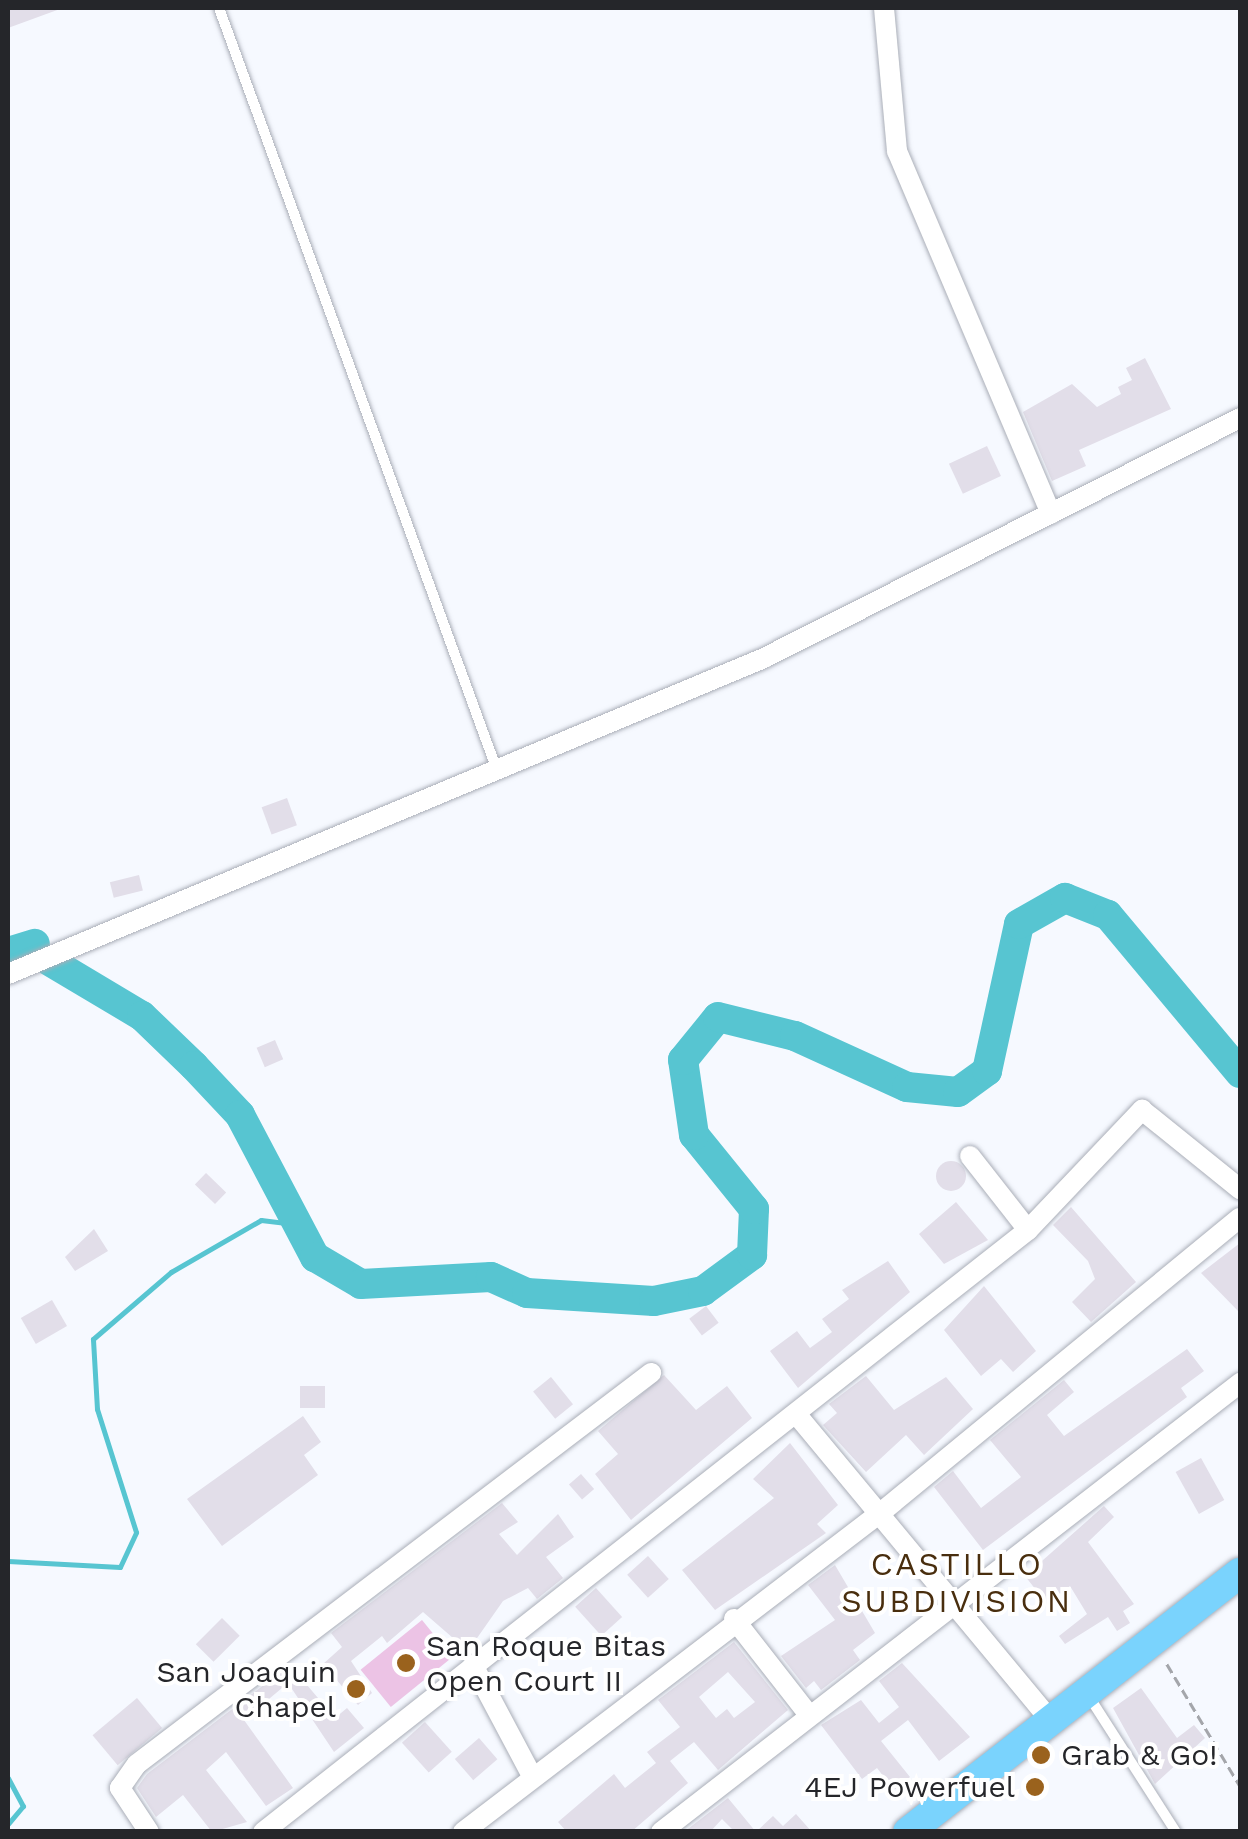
<!DOCTYPE html>
<style>
body{margin:0}
#map{position:relative;width:1248px;height:1839px;overflow:hidden;background:#f6f9ff;font-family:"Work Sans",sans-serif}
div>[style]{position:absolute}
[style*='--x']{left:calc(var(--x)*1px);top:calc(var(--y)*1px);width:calc(var(--w)*1px);rotate:calc(var(--a)*1deg)}
.green>*{inset:0;background:#ecc3e5;transform-origin:0 0}
.stream>*{height:5px;margin:-2.5px;padding:0 2.5px;transform-origin:2.5px;border-radius:2.5px;background:#57c5d1}
.river>*{height:30px;margin:-15px;padding:0 15px;transform-origin:15px;border-radius:15px;background:#57c5d1}
.building>*{inset:0;background:#e2dee9;transform-origin:0 0}
.round{border-radius:50%}
.path>*{height:2.5px;margin-top:-1.25px;transform-origin:0;background:repeating-linear-gradient(90deg,#a4a6ab 0 10px,transparent 0 15px)}
.roads{filter:drop-shadow(0 0 2px #aaaeb8) drop-shadow(0 0 2px #aaaeb8)}
.lane>*{height:10px;margin:-5px;padding:0 5px;transform-origin:5px;border-radius:5px;background:#fff}
.street>*{height:20px;margin:-10px;padding:0 10px;transform-origin:10px;border-radius:10px;background:#fff}
.primary>*{height:30px;margin:-15px;padding:0 15px;transform-origin:15px;border-radius:15px;background:#7ad3fd}
.dots>*{width:28px;height:28px;translate:-50% -50%;box-sizing:border-box;border:5px solid #fff;border-radius:50%}
span{translate:-50% -50%;white-space:nowrap;text-align:center;line-height:1.15;-webkit-text-stroke:8px #fff;paint-order:stroke}
.poi-label{font-size:30px;color:#25262a}
.left{translate:0 -50%;text-align:left}
.right{translate:-100% -50%;text-align:right}
.neighbourhood-label{font-size:32px;color:#492e0e;letter-spacing:2.5px}
.frame{position:absolute;inset:0;border:10px solid #25262a;pointer-events:none}
</style>
<div id="map">
<div class="green">
<div style="left:422px;top:1620px;width:48px;height:79px;rotate:51deg"></div>
</div>
<div class="stream">
<div style="--x:8;--y:1561;--w:112;--a:3.1"></div>
<div style="--x:120;--y:1567;--w:38;--a:-65"></div>
<div style="--x:136;--y:1532;--w:129;--a:-107.6"></div>
<div style="--x:97;--y:1409;--w:70;--a:-93.3"></div>
<div style="--x:93;--y:1339;--w:103;--a:-40.7"></div>
<div style="--x:171;--y:1272;--w:104;--a:-30"></div>
<div style="--x:261;--y:1220;--w:34;--a:7"></div>
<div style="--x:8;--y:1778;--w:32;--a:62"></div>
<div style="--x:23;--y:1806;--w:23;--a:130"></div>
</div>
<div class="river">
<div style="--x:8;--y:952;--w:28;--a:-17"></div>
<div style="--x:48;--y:960;--w:109;--a:30.8"></div>
<div style="--x:142;--y:1016;--w:72;--a:43.9"></div>
<div style="--x:194;--y:1066;--w:67;--a:46.8"></div>
<div style="--x:240;--y:1115;--w:161;--a:62.2"></div>
<div style="--x:315;--y:1257;--w:53;--a:30.4"></div>
<div style="--x:361;--y:1284;--w:130;--a:-3.1"></div>
<div style="--x:491;--y:1277;--w:39;--a:24"></div>
<div style="--x:527;--y:1293;--w:127;--a:3.6"></div>
<div style="--x:654;--y:1301;--w:50;--a:-11.5"></div>
<div style="--x:703;--y:1291;--w:61;--a:-36.3"></div>
<div style="--x:752;--y:1255;--w:46;--a:-87.5"></div>
<div style="--x:754;--y:1209;--w:95;--a:-129"></div>
<div style="--x:694;--y:1135;--w:76;--a:-98.3"></div>
<div style="--x:683;--y:1060;--w:55;--a:-50.9"></div>
<div style="--x:718;--y:1017;--w:79;--a:13.9"></div>
<div style="--x:795;--y:1036;--w:123;--a:24.5"></div>
<div style="--x:907;--y:1087;--w:51;--a:5.6"></div>
<div style="--x:958;--y:1092;--w:36;--a:-36"></div>
<div style="--x:987;--y:1071;--w:150;--a:-77.7"></div>
<div style="--x:1019;--y:924;--w:53;--a:-29.5"></div>
<div style="--x:1065;--y:898;--w:46;--a:21.6"></div>
<div style="--x:1108;--y:915;--w:206;--a:50.1"></div>
</div>
<div class="building">
<div style="clip-path:polygon(8px 8px,60px 8px,60px 9px,8px 28px)"></div>
<div style="clip-path:polygon(1145px 358px,1171px 409px,1079px 450px,1086px 466px,1052px 481px,1023px 412px,1072px 384px,1097px 407px,1121px 394px,1118px 387px,1132px 380px,1126px 368px)"></div>
<div style="left:987px;top:446px;width:33px;height:42px;rotate:65deg"></div>
<div style="left:287px;top:798px;width:29px;height:27px;rotate:70deg"></div>
<div style="left:139px;top:875px;width:16px;height:30px;rotate:76deg"></div>
<div style="left:275px;top:1040px;width:21px;height:20px;rotate:67deg"></div>
<div class="round" style="left:936px;top:1161px;width:30px;height:30px"></div>
<div style="left:206px;top:1173px;width:28px;height:16px;rotate:44deg"></div>
<div style="clip-path:polygon(956px 1202px,988px 1240px,944px 1264px,919px 1234px)"></div>
<div style="clip-path:polygon(1071px 1207px,1136px 1282px,1091px 1322px,1072px 1302px,1095px 1279px,1088px 1261px,1053px 1225px)"></div>
<div style="clip-path:polygon(94px 1229px,108px 1251px,75px 1271px,65px 1257px)"></div>
<div style="clip-path:polygon(1240px 1243px,1240px 1313px,1201px 1273px)"></div>
<div style="clip-path:polygon(888px 1261px,910px 1292px,798px 1388px,770px 1351px,797px 1331px,810px 1348px,832px 1332px,822px 1319px,849px 1299px,842px 1290px)"></div>
<div style="clip-path:polygon(984px 1286px,1036px 1351px,1013px 1372px,1001px 1359px,981px 1376px,944px 1330px)"></div>
<div style="left:52px;top:1300px;width:30px;height:36px;rotate:60deg"></div>
<div style="left:706px;top:1306px;width:21px;height:21px;rotate:53deg"></div>
<div style="clip-path:polygon(1187px 1349px,1204px 1371px,1181px 1388px,1187px 1397px,983px 1550px,934px 1487px,953px 1471px,981px 1508px,1021px 1477px,990px 1440px,1064px 1380px,1074px 1392px,1047px 1415px,1064px 1436px)"></div>
<div style="clip-path:polygon(664px 1375px,696px 1410px,727px 1386px,752px 1418px,631px 1520px,595px 1474px,618px 1454px,598px 1431px)"></div>
<div style="clip-path:polygon(866px 1376px,894px 1410px,946px 1377px,973px 1409px,924px 1455px,906px 1435px,866px 1472px,823px 1425px,837px 1413px,829px 1404px)"></div>
<div style="left:551px;top:1377px;width:35px;height:23px;rotate:51deg"></div>
<div style="left:325px;top:1386px;width:22px;height:25px;rotate:90deg"></div>
<div style="clip-path:polygon(303px 1416px,321px 1442px,304px 1455px,318px 1475px,222px 1546px,187px 1499px)"></div>
<div style="clip-path:polygon(790px 1443px,838px 1505px,817px 1524px,826px 1533px,715px 1610px,682px 1570px,774px 1498px,753px 1479px)"></div>
<div style="left:1201px;top:1458px;width:48px;height:29px;rotate:61deg"></div>
<div style="left:581px;top:1474px;width:20px;height:16px;rotate:49deg"></div>
<div style="clip-path:polygon(502px 1503px,518px 1522px,499px 1534px,517px 1555px,558px 1514px,574px 1537px,546px 1557px,563px 1578px,537px 1599px,528px 1588px,503px 1601px,468px 1651px,423px 1612px,387px 1643px,382px 1636px,351px 1661px,372px 1693px,358px 1705px,323px 1664px,342px 1647px,331px 1633px)"></div>
<div style="clip-path:polygon(1104px 1506px,1114px 1517px,1088px 1542px,1134px 1604px,1123px 1611px,1130px 1623px,1117px 1631px,1108px 1617px,1065px 1644px,1059px 1636px,1087px 1614px,1070px 1586px,1047px 1604px,1025px 1576px)"></div>
<div style="left:648px;top:1556px;width:31px;height:28px;rotate:48deg"></div>
<div style="clip-path:polygon(835px 1565px,875px 1633px,853px 1650px,860px 1660px,821px 1690px,814px 1681px,806px 1688px,781px 1656px,835px 1620px,808px 1585px)"></div>
<div style="left:596px;top:1588px;width:39px;height:28px;rotate:48deg"></div>
<div style="left:222px;top:1618px;width:25px;height:37px;rotate:45deg"></div>
<div style="clip-path:polygon(evenodd,734px 1642px,788px 1710px,718px 1770px,694px 1742px,670px 1761px,688px 1783px,631px 1832px,567px 1832px,558px 1822px,614px 1774px,625px 1788px,656px 1763px,647px 1752px,680px 1727px,658px 1700px,734px 1642px,728px 1672px,755px 1702px,734px 1718px,727px 1709px,716px 1718px,699px 1697px,728px 1672px)"></div>
<div style="clip-path:polygon(902px 1663px,970px 1737px,939px 1761px,908px 1720px,881px 1741px,910px 1777px,894px 1790px,877px 1768px,862px 1779px,821px 1725px,861px 1700px,879px 1723px,899px 1707px,879px 1681px)"></div>
<div style="clip-path:polygon(290px 1665px,335px 1718px,347px 1708px,364px 1728px,334px 1752px,288px 1683px,244px 1720px,293px 1788px,266px 1806px,226px 1752px,206px 1770px,247px 1822px,212px 1832px,183px 1795px,156px 1817px,137px 1788px,147px 1774px)"></div>
<div style="clip-path:polygon(1141px 1688px,1177px 1738px,1194px 1725px,1205px 1738px,1155px 1784px,1113px 1708px)"></div>
<div style="left:137px;top:1698px;width:39px;height:58px;rotate:50deg"></div>
<div style="left:425px;top:1722px;width:40px;height:31px;rotate:48deg"></div>
<div style="left:479px;top:1738px;width:28px;height:32px;rotate:49deg"></div>
<div style="clip-path:polygon(728px 1798px,756px 1832px,735px 1832px,722px 1819px,710px 1832px,684px 1832px)"></div>
<div style="clip-path:polygon(796px 1814px,812px 1832px,756px 1832px,773px 1816px,783px 1826px)"></div>
</div>
<div class="path">
<div style="--x:1167;--y:1664;--w:142;--a:59.1"></div>
</div>
<div class="roads">
<div class="lane">
<div style="--x:219;--y:8;--w:811;--a:69.96"></div>
<div style="--x:1088;--y:1695;--w:163;--a:57.3"></div>
</div>
<div class="street">
<div style="--x:884;--y:8;--w:144;--a:84.8"></div>
<div style="--x:897;--y:151;--w:394;--a:67"></div>
<div style="--x:8;--y:974;--w:819;--a:-22.68"></div>
<div style="--x:764;--y:658;--w:533;--a:-26.76"></div>
<div style="--x:970;--y:1156;--w:94;--a:51.9"></div>
<div style="--x:797;--y:1415;--w:399;--a:50.3"></div>
<div style="--x:734;--y:1619;--w:122;--a:52"></div>
<div style="--x:473;--y:1665;--w:126;--a:62"></div>
<div style="--x:149;--y:1832;--w:53;--a:-123.4"></div>
<div style="--x:120;--y:1788;--w:29;--a:-55"></div>
<div style="--x:137;--y:1764;--w:646;--a:-37.26"></div>
<div style="--x:263;--y:1832;--w:973;--a:-38.2"></div>
<div style="--x:1028;--y:1230;--w:166;--a:-46.5"></div>
<div style="--x:1142;--y:1110;--w:126;--a:38.9"></div>
<div style="--x:463;--y:1832;--w:530;--a:-37.41"></div>
<div style="--x:884;--y:1510;--w:460;--a:-39.4"></div>
<div style="--x:661;--y:1832;--w:733;--a:-37.79"></div>
</div>
<div class="primary">
<div style="--x:908;--y:1832;--w:421;--a:-38"></div>
</div>
</div>
<div class="dots">
<div style="left:406px;top:1663px;background:#9a621d"></div>
<div style="left:356px;top:1689px;background:#9a621d"></div>
<div style="left:1041px;top:1755px;background:#9a621d"></div>
<div style="left:1035px;top:1787px;background:#9a621d"></div>
</div>
<div class="poi-label">
<span class="left" style="left:426px;top:1663px">San Roque Bitas<br>Open Court II</span>
<span class="right" style="left:336px;top:1689px">San Joaquin<br>Chapel</span>
<span class="left" style="left:1061px;top:1755px">Grab &amp; Go!</span>
<span class="right" style="left:1015px;top:1787px">4EJ Powerfuel</span>
</div>
<div class="neighbourhood-label">
<span style="left:957px;top:1583px">CASTILLO<br>SUBDIVISION</span>
</div>
<div class="frame"></div>
</div>
